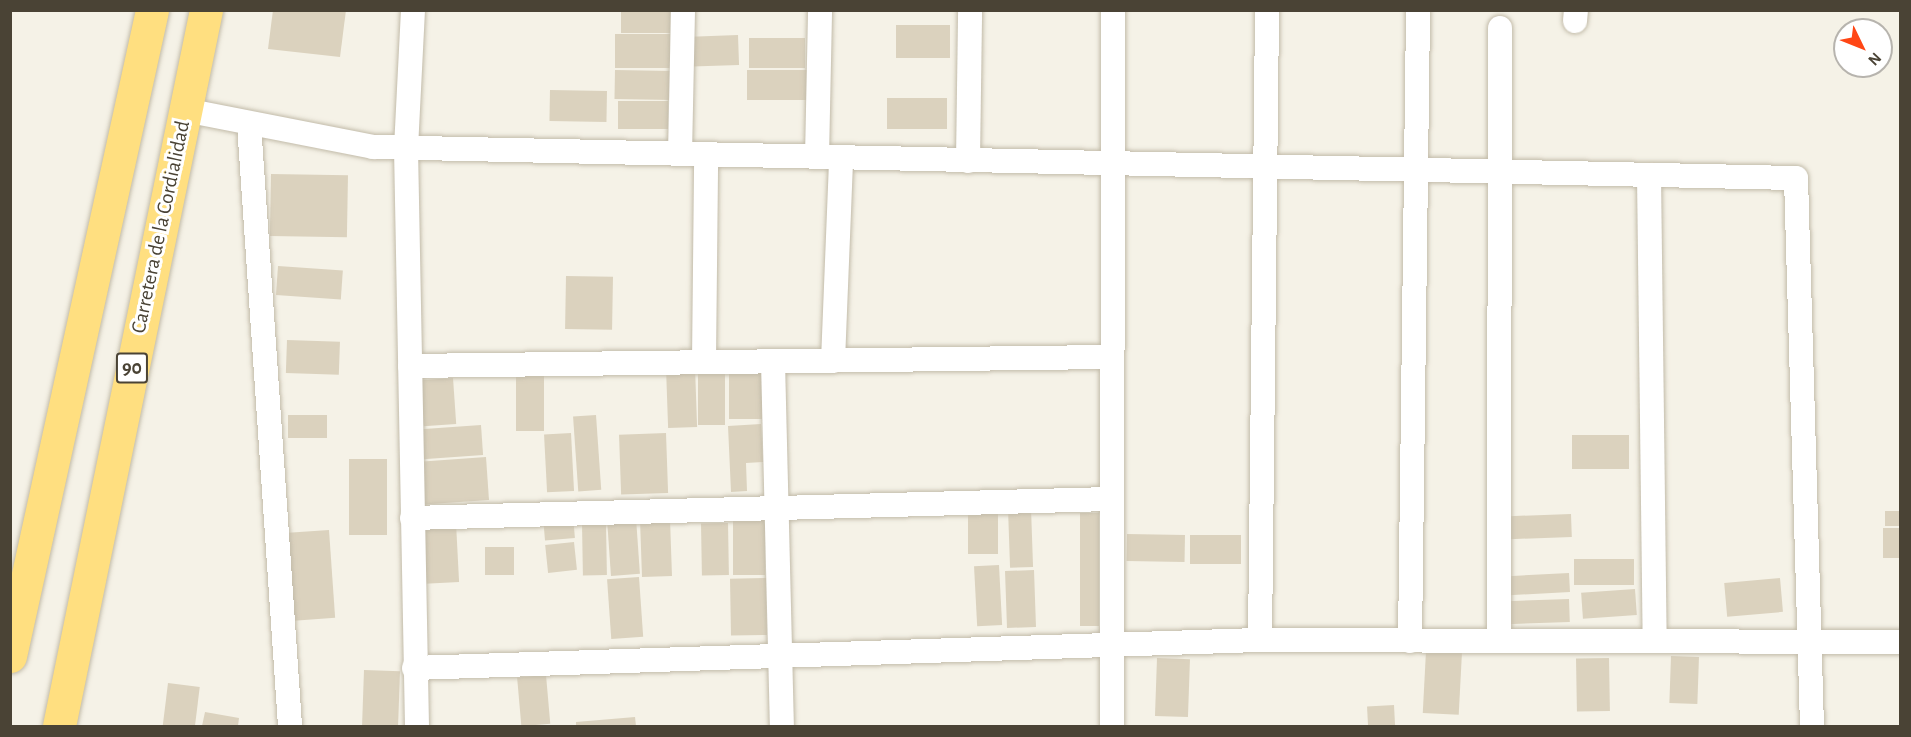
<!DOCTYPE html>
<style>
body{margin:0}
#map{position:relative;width:1911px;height:737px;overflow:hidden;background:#f5f2e7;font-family:"Alegreya Sans",sans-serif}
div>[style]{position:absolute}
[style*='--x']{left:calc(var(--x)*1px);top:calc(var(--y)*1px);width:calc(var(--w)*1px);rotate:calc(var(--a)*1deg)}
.building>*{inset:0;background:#dbd2be;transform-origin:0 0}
.roads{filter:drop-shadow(0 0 2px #c2bba9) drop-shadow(0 0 2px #c2bba9)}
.minor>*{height:24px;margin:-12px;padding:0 12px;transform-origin:12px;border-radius:12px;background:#fff}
.trunk>*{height:33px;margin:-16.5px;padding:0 16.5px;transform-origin:16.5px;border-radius:16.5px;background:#ffdf80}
span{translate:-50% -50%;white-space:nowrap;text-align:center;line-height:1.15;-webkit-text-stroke:6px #fff;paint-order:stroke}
.shield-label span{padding:2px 4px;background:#fff;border:2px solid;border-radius:4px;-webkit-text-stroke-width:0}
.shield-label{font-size:20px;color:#4a4335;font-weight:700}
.street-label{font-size:21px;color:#4a4335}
.frame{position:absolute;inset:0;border:12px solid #4a4335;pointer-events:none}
.north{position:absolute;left:1833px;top:18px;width:60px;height:60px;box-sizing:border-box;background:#fff;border:2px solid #b7b4ae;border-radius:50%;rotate:133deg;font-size:16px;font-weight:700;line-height:24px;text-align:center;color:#4a4335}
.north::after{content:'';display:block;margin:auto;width:21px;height:27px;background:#ff4615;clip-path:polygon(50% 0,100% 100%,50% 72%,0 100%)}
</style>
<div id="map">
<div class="building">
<div style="clip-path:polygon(273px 10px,346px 10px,340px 57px,268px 49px)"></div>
<div style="left:621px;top:10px;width:49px;height:23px"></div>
<div style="left:896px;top:25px;width:54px;height:33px"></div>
<div style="left:615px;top:34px;width:55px;height:34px"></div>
<div style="left:738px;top:35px;width:30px;height:47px;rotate:88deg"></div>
<div style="left:749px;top:38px;width:56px;height:30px"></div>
<div style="left:615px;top:70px;width:57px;height:29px;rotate:1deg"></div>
<div style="left:747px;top:70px;width:60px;height:30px"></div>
<div style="left:550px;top:90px;width:57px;height:31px;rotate:1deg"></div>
<div style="left:887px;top:98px;width:60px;height:31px"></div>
<div style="left:618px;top:101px;width:50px;height:28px"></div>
<div style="left:271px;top:174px;width:77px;height:62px;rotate:1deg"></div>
<div style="left:278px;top:266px;width:65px;height:29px;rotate:4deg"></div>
<div style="left:566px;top:276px;width:47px;height:53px;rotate:1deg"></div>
<div style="left:287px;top:340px;width:53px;height:33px;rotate:2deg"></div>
<div style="left:695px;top:367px;width:60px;height:29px;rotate:88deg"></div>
<div style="left:698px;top:370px;width:27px;height:55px"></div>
<div style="left:729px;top:371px;width:33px;height:48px"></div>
<div style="left:516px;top:374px;width:28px;height:57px"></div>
<div style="left:453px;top:378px;width:46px;height:33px;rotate:86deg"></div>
<div style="left:288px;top:415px;width:39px;height:23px"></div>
<div style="left:596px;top:415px;width:75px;height:23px;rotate:86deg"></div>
<div style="clip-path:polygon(761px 424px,763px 462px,746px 463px,747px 491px,731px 492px,728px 426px)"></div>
<div style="left:481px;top:425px;width:30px;height:64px;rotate:86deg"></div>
<div style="left:571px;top:433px;width:58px;height:27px;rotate:87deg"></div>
<div style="left:666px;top:433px;width:60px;height:47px;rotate:88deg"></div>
<div style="left:1629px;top:435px;width:34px;height:57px;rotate:90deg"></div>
<div style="left:486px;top:457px;width:43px;height:70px;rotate:86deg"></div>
<div style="left:349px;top:459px;width:38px;height:76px"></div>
<div style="left:1031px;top:508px;width:59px;height:23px;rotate:88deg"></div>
<div style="left:968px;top:510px;width:30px;height:44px"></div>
<div style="left:1900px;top:511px;width:15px;height:15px;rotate:90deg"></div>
<div style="left:1080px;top:513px;width:19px;height:113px"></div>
<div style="left:1571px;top:514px;width:23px;height:62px;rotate:88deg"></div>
<div style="left:573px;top:516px;width:22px;height:30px;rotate:85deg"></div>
<div style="left:733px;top:516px;width:32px;height:59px"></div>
<div style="left:636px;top:518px;width:56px;height:29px;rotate:86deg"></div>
<div style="left:670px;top:519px;width:57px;height:30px;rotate:88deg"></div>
<div style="left:456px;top:523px;width:59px;height:34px;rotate:87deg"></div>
<div style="left:606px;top:523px;width:52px;height:24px;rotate:89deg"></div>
<div style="left:728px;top:523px;width:52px;height:27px;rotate:89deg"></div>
<div style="left:1883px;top:528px;width:17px;height:30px"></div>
<div style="left:329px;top:530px;width:88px;height:48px;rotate:86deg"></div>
<div style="left:1127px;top:534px;width:58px;height:27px;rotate:1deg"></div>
<div style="left:1190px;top:535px;width:51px;height:29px"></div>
<div style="left:574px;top:542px;width:28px;height:29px;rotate:84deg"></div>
<div style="left:485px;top:547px;width:29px;height:28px"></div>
<div style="left:1634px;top:559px;width:26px;height:60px;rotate:90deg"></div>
<div style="left:999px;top:565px;width:60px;height:25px;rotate:87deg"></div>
<div style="left:1034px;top:570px;width:57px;height:29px;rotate:88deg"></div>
<div style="left:1569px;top:573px;width:19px;height:61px;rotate:87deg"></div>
<div style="left:639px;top:577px;width:60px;height:32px;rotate:86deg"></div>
<div style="left:766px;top:578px;width:57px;height:36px;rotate:89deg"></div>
<div style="left:1780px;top:578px;width:34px;height:56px;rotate:85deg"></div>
<div style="left:1635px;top:589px;width:26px;height:54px;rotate:86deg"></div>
<div style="left:1569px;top:599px;width:23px;height:63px;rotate:88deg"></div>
<div style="left:1426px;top:651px;width:36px;height:62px;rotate:3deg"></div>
<div style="left:1671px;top:656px;width:28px;height:47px;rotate:2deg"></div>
<div style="left:1157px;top:658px;width:33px;height:58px;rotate:2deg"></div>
<div style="left:1609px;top:658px;width:53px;height:33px;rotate:89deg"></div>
<div style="left:364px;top:670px;width:36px;height:56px;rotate:2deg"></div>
<div style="left:546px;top:675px;width:49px;height:29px;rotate:85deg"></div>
<div style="left:168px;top:683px;width:32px;height:43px;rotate:7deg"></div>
<div style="left:1394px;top:705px;width:21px;height:27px;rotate:87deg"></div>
<div style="clip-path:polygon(205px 712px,239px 718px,238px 726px,202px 726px)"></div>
<div style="clip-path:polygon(635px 717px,636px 726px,576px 726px,576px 722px)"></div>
</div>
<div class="roads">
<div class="minor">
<div style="--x:413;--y:10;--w:138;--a:92.9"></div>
<div style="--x:406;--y:148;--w:578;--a:88.91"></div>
<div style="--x:1575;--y:21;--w:11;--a:-85"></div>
<div style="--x:185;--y:110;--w:192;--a:11.1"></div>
<div style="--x:373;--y:147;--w:1423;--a:1.25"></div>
<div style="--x:1796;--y:178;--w:548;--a:88.33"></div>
<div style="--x:249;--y:124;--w:603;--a:86.1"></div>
<div style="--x:680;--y:154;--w:144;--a:-88.8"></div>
<div style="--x:817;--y:157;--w:147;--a:-88.8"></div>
<div style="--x:968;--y:161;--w:151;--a:-89.2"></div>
<div style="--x:1649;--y:175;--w:466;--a:89.3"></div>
<div style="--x:833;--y:361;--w:203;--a:-87.7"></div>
<div style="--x:704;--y:362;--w:208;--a:-89.4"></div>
<div style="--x:773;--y:362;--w:364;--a:88.6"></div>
<div style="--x:410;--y:366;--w:700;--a:-0.74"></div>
<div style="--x:412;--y:518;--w:697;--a:-1.56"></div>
<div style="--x:1499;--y:637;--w:609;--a:-89.91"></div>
<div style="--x:1260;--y:640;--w:630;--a:-89.36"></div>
<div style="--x:1410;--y:641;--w:631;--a:-89.27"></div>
<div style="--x:414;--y:668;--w:846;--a:-1.9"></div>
<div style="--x:1260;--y:640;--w:640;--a:0.18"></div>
<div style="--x:1112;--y:726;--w:716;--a:-89.92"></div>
</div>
<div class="trunk">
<div style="--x:10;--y:656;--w:661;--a:-77.6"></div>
<div style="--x:59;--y:726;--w:731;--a:-78.4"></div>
</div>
</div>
<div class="shield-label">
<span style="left:132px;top:368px">90</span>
</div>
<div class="street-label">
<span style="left:161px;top:227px;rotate:-78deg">Carretera de la Cordialidad</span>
</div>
<div class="frame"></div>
<div class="north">N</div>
</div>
